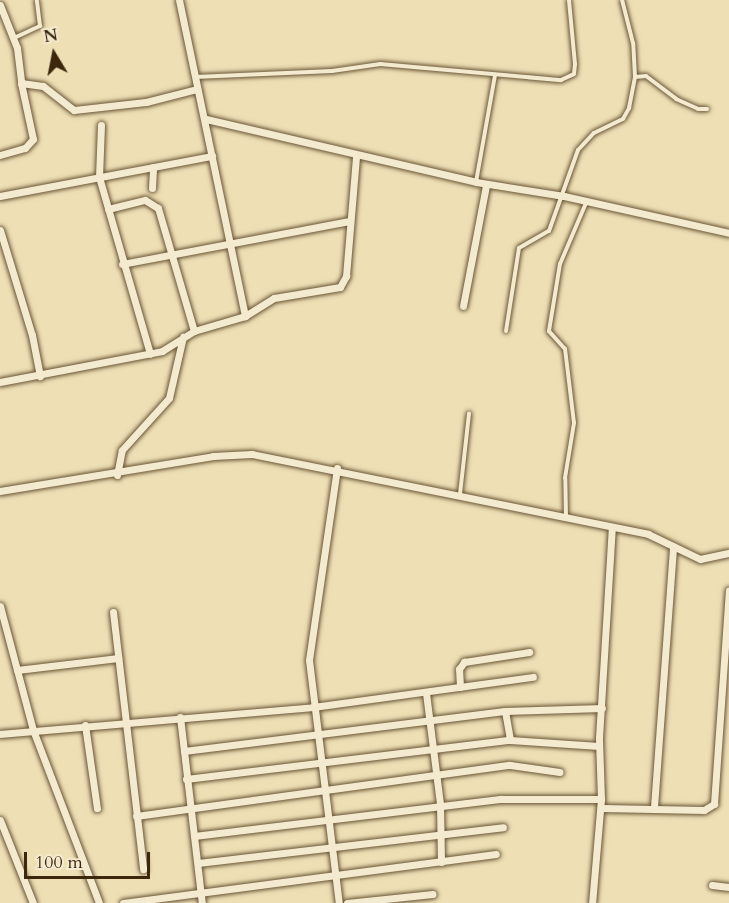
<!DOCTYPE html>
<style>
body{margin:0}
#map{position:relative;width:729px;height:903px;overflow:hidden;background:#eedfb5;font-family:Cardo,serif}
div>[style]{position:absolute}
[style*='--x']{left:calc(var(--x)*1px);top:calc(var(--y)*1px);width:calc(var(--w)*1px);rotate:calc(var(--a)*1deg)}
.roads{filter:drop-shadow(0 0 2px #695536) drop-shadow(0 0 2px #695536)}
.service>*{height:4px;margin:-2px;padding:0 2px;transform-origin:2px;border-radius:2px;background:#f4eacf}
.minor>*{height:7px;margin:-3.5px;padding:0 3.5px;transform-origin:3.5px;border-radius:3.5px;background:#f4eacf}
span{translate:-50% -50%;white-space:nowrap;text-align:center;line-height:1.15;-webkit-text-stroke:4.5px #f4eacf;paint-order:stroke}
.north{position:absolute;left:24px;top:24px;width:60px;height:60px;-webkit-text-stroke:4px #f4eacf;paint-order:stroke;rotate:350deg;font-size:16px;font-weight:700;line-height:24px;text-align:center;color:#3d270c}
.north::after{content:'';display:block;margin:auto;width:21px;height:27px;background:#3d270c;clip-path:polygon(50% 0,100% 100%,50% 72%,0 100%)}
.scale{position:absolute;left:24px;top:852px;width:126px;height:27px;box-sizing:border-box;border:3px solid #3d270c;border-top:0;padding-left:8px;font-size:18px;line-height:21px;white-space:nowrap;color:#3d270c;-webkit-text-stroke:4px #f4eacf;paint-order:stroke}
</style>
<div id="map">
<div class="roads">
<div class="service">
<div style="--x:14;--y:38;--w:29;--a:-25"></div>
<div style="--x:40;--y:26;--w:26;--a:-97"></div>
<div style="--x:195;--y:77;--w:137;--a:-2.5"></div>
<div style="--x:332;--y:71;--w:49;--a:-8.3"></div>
<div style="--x:380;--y:64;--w:182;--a:5.1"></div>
<div style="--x:561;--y:80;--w:14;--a:-25"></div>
<div style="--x:574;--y:74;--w:10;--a:-84"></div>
<div style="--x:575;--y:64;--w:64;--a:-95.4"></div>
<div style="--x:635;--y:77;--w:11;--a:-5"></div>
<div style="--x:646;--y:76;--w:38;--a:37"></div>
<div style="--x:676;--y:99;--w:24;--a:24"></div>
<div style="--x:698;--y:109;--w:9;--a:0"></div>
<div style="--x:476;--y:182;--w:109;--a:-79.9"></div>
<div style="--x:506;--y:331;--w:84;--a:-81.1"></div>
<div style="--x:519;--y:248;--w:34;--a:-30"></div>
<div style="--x:549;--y:231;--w:86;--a:-70.3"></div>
<div style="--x:578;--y:150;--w:23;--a:-47"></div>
<div style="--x:594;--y:133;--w:32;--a:-26"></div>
<div style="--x:623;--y:119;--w:13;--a:-61"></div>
<div style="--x:629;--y:108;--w:32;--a:-79"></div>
<div style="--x:635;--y:77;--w:34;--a:-93"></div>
<div style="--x:633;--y:43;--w:44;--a:-104.3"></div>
<div style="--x:460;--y:494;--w:81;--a:-83.6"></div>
<div style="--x:566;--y:517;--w:39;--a:-91"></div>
<div style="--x:565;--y:478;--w:56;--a:-80.7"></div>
<div style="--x:574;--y:423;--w:75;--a:-96.9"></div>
<div style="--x:565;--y:349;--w:24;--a:-132"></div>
<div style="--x:549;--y:331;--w:68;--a:-80.7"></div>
<div style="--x:560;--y:264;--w:66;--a:-66.9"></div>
</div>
<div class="minor">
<div style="--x:179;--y:0;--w:323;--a:78.2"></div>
<div style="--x:0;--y:5;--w:46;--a:68.4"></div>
<div style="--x:17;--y:48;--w:35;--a:83"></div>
<div style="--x:21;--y:83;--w:22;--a:8"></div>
<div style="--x:43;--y:86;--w:39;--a:38"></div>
<div style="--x:74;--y:110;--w:72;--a:-6.3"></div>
<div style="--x:146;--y:102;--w:53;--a:-14.3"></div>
<div style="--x:206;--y:119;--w:277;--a:13.1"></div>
<div style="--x:476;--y:182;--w:89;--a:9"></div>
<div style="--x:564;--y:196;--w:169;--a:12.6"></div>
<div style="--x:101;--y:125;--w:52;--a:92.2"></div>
<div style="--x:99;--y:177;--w:184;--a:73.9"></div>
<div style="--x:0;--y:155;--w:26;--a:-16"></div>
<div style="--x:25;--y:148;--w:12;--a:-48"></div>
<div style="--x:33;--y:139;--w:57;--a:-102.1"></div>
<div style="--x:152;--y:188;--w:21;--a:-87"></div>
<div style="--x:0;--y:196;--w:216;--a:-10.7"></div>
<div style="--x:108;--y:209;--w:38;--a:-14"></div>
<div style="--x:145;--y:200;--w:15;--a:32"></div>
<div style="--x:158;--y:208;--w:128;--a:73.7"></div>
<div style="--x:0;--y:230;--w:110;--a:73.1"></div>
<div style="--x:32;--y:335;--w:42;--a:79"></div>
<div style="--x:122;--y:264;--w:232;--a:-10.7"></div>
<div style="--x:463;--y:306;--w:123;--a:-79.2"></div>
<div style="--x:0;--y:382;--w:165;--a:-10.8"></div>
<div style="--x:162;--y:351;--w:38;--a:-32"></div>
<div style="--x:194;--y:331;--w:53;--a:-16.4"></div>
<div style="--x:245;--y:316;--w:34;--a:-32"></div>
<div style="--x:274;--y:298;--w:67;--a:-9.5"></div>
<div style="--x:340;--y:287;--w:13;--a:-61"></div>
<div style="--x:346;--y:276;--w:120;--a:-85.2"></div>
<div style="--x:337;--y:468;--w:194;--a:98.3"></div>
<div style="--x:309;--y:660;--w:245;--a:83"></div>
<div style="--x:117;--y:475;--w:25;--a:-79"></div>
<div style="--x:122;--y:450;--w:70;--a:-47.9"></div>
<div style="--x:169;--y:398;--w:63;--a:-77.1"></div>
<div style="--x:0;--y:491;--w:216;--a:-9.3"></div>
<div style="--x:213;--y:456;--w:39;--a:-3"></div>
<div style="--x:252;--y:454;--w:404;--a:11.4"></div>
<div style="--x:648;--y:534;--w:58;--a:25.7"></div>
<div style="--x:700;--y:559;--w:30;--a:-12"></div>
<div style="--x:0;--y:606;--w:128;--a:75.1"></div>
<div style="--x:33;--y:730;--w:185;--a:69.1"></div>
<div style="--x:113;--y:612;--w:259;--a:83.3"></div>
<div style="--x:17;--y:670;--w:102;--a:-6.8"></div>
<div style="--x:460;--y:687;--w:18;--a:-93"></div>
<div style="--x:459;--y:669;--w:9;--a:-54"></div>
<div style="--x:464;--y:662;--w:66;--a:-8.7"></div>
<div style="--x:426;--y:693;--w:112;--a:82.8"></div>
<div style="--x:440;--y:804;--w:58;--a:89"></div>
<div style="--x:505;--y:711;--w:29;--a:80"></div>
<div style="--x:180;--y:717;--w:187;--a:83.3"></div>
<div style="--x:85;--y:725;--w:84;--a:81.8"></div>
<div style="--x:0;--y:734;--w:314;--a:-4.9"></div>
<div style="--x:313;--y:707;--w:222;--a:-7.8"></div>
<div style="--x:184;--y:751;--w:323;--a:-7.1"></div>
<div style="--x:505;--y:711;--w:97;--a:-1.8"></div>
<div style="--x:186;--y:779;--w:326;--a:-6.9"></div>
<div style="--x:510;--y:740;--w:89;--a:3.9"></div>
<div style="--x:601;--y:799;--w:61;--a:-91.9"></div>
<div style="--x:599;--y:738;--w:210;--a:-86.5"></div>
<div style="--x:654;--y:807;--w:261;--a:-85.8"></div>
<div style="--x:602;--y:808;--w:102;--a:1.1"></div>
<div style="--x:704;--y:810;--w:12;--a:-31"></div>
<div style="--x:714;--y:804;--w:214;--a:-86"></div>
<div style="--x:136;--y:816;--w:377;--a:-7.8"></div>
<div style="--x:510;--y:765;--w:50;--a:8"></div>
<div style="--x:0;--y:820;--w:89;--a:68.3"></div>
<div style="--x:194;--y:836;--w:310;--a:-6.9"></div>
<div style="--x:502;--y:799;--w:99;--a:0"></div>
<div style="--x:601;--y:799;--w:104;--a:94.9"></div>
<div style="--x:198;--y:863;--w:307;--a:-6.7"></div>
<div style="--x:712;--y:885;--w:17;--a:7"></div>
<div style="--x:123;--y:903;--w:376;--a:-7.5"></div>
<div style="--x:347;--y:903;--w:86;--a:-6"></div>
</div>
</div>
<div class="north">N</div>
<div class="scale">100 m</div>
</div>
